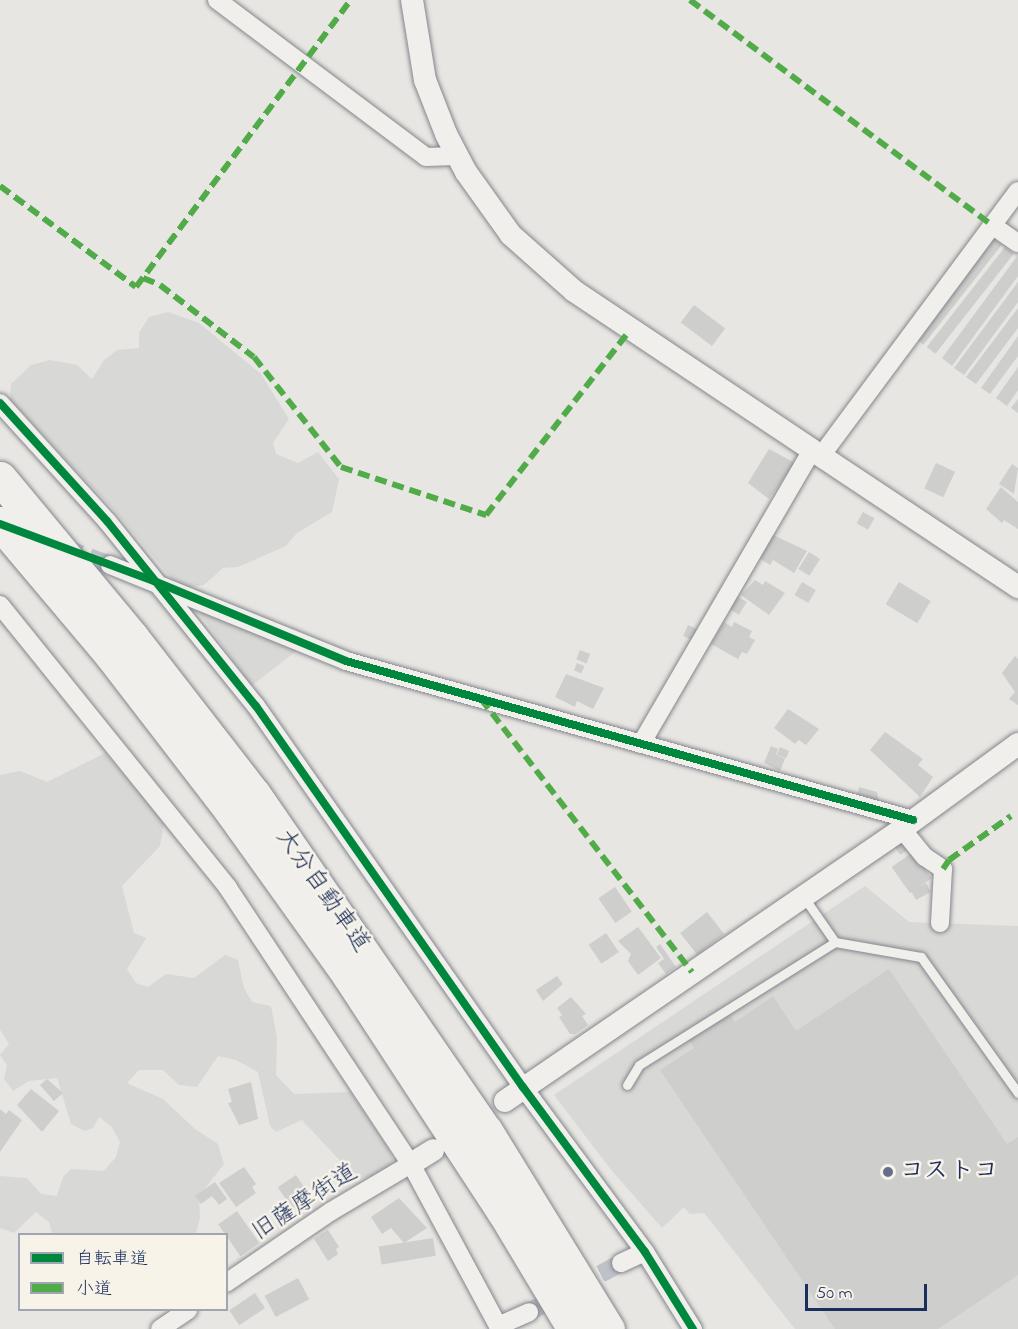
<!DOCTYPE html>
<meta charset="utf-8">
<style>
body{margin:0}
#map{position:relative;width:1018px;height:1329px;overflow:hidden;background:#e8e6e2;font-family:"Indie Flower","Klee One",sans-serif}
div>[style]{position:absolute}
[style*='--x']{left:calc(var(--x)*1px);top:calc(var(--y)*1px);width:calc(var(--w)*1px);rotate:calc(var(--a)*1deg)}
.built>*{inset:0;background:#d8d8d6}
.building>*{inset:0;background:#cececd;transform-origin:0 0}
.minor-tunnel>*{height:18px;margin-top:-9px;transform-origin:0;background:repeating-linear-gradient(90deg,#bfc1c8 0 18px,transparent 0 27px)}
.roads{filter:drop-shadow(0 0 2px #83868d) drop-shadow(0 0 2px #83868d)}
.service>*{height:9px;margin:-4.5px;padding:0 4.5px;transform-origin:4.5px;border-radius:4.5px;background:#f0efeb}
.minor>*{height:18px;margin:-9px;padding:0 9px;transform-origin:9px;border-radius:9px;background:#f0efeb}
.tertiary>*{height:22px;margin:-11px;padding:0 11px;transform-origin:11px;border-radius:11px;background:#f0efeb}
.motorway>*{height:33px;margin:-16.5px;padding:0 16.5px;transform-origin:16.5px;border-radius:16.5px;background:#f0efeb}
.quiet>*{height:6px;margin-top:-3px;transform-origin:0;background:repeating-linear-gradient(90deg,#52ab49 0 12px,transparent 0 18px)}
.cycleway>*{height:8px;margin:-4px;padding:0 4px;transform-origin:4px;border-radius:4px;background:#00873e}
.dots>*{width:16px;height:16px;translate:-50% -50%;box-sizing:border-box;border:3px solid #f7f3e8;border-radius:50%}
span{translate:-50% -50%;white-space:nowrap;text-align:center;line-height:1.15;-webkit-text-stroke:5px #f7f3e8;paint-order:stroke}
.street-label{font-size:24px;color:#1b2f5e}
.poi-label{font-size:24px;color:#1b2f5e;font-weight:700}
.left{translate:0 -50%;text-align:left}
.legend{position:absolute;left:18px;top:1233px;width:210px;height:78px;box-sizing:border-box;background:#f7f3e8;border:2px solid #9fa5b1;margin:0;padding:8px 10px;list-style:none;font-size:18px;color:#1b2f5e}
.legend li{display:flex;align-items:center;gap:12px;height:30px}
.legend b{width:30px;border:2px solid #9fa5b1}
.scale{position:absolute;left:805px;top:1284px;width:122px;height:27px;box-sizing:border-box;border:3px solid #1b2f5e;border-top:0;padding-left:8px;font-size:18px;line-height:21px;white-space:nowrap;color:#1b2f5e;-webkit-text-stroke:4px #f7f3e8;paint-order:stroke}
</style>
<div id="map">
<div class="built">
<div style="clip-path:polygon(168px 312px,199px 323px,261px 374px,289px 419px,273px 443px,276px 454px,298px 463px,318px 452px,339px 479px,332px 512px,297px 533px,286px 546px,238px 567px,223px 568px,204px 585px,187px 588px,172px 579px,114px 510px,10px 400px,11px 384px,31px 365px,50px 360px,77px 365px,92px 379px,104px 360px,117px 350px,139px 348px,139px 333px,149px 317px)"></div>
<div style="clip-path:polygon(194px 605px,299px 649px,251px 686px)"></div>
<div style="clip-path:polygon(105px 753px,164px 823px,160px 846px,122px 886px,134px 933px,146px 938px,127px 969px,136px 983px,148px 987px,166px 974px,194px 978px,225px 955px,238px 960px,244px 988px,252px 1002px,271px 1006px,277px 1037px,276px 1075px,294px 1094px,350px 1092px,387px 1146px,393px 1160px,384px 1173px,357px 1179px,302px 1120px,276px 1132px,270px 1126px,258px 1072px,236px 1060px,218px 1056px,197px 1087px,179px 1085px,163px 1070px,139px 1070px,127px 1083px,163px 1099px,195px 1129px,218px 1144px,224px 1164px,199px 1196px,200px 1218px,196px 1234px,52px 1234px,49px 1222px,36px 1212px,14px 1233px,0 1228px,0 1176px,27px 1178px,41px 1194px,57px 1196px,63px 1177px,71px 1169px,104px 1171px,116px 1157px,120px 1142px,111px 1126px,99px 1117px,93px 1128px,85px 1131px,71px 1124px,57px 1078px,29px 1081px,13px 1091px,4px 1079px,7px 1065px,0 1055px,9px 1044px,0 1030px,0 775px,20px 771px,47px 782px)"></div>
<div style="clip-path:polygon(865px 886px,909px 922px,1018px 926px,1018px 1329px,795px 1329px,704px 1213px,690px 1214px,684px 1207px,662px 1228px,612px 1171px,554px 1095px)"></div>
</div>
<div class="building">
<div style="left:993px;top:238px;width:11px;height:127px;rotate:38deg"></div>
<div style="left:1005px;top:247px;width:11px;height:127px;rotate:38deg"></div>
<div style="clip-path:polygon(1018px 255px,1018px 276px,952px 366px,942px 358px)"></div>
<div style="clip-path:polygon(1018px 282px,1018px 302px,964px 375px,954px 368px)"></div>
<div style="left:694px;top:305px;width:39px;height:22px;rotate:37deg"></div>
<div style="clip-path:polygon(1018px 308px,1018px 328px,976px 384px,966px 377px)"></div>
<div style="clip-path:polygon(1018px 336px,1018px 356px,990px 394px,981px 388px)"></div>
<div style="clip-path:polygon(1018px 367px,1018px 390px,1007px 406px,996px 398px)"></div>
<div style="clip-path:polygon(1018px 399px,1018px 413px,1011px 408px)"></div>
<div style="clip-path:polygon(769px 449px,795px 463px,769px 499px,748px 483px)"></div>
<div style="left:936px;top:463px;width:21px;height:28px;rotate:25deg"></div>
<div style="clip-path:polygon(1012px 464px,1018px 468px,1014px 494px,999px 484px)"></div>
<div style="clip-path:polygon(1001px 487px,1018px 502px,1018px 529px,1004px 520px,1002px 523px,986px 509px)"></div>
<div style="left:863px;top:512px;width:13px;height:13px;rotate:29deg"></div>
<div style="clip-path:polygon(769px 533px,807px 551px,794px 573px,773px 560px,770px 565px,759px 558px)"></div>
<div style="left:809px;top:552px;width:13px;height:20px;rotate:32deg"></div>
<div style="clip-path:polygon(755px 580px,763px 585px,765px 581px,785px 593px,769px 615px,741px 595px)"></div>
<div style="left:802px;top:582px;width:16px;height:15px;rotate:30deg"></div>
<div style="left:899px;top:582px;width:37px;height:26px;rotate:31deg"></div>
<div style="left:734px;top:594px;width:15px;height:15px;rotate:32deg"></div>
<div style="clip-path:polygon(724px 622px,732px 627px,734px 622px,752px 631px,749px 637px,755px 640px,747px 654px,742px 652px,738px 659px,711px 644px)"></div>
<div style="left:688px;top:625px;width:12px;height:12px;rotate:24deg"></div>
<div style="left:580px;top:650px;width:11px;height:10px;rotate:22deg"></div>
<div style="clip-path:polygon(1015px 656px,1018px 659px,1018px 705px,1009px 699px,1015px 692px,1002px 673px)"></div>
<div style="left:577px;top:663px;width:8px;height:8px;rotate:23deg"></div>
<div style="clip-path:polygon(566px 674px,604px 688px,593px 709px,577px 701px,575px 707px,555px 697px)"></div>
<div style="clip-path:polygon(788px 709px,819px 729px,806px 745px,799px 740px,795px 744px,774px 728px)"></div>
<div style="clip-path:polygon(885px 732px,923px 759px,918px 765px,933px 777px,920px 797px,870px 750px)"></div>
<div style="clip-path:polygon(771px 746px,778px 749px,776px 754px,785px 759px,780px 771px,764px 763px)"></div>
<div style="left:780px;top:747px;width:10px;height:8px;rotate:24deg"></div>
<div style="clip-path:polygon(859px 787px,877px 792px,879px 802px,857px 796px)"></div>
<div style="left:904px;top:839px;width:11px;height:12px;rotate:56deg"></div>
<div style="left:913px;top:852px;width:32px;height:26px;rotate:55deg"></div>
<div style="left:926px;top:883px;width:10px;height:17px;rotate:61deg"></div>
<div style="left:615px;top:887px;width:30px;height:20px;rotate:56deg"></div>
<div style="left:707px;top:912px;width:28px;height:34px;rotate:52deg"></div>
<div style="clip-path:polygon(638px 927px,661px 958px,638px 975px,628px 961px,631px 954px,618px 941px)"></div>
<div style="left:606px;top:933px;width:23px;height:21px;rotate:56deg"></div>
<div style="clip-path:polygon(660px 944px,676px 967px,666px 974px,658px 963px,664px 959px,656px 947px)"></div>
<div style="clip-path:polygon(889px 969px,1007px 1144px,1018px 1137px,1018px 1275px,938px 1329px,835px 1329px,660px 1070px,694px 1048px,687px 1037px,727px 1010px,735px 1022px,773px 996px,796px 1031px)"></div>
<div style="clip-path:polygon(557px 976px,563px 984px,543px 1001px,536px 990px)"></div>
<div style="clip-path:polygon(571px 997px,586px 1014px,582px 1016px,588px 1025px,575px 1034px,570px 1034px,559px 1017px,562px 1015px,557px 1008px)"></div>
<div style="clip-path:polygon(47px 1079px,63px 1093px,54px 1101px,40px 1085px)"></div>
<div style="clip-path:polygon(251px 1082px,258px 1119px,239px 1125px,228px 1103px,232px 1102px,228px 1089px)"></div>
<div style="clip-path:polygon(31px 1089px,59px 1111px,42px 1132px,17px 1105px)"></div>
<div style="clip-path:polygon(0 1109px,6px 1114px,9px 1110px,22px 1120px,0 1152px)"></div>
<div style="clip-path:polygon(244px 1167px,256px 1184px,252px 1187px,256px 1193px,236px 1207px,219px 1183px)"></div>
<div style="left:296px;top:1175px;width:27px;height:22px;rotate:56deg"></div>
<div style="clip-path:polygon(215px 1182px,227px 1199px,219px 1205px,212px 1196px,201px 1204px,195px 1196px)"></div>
<div style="clip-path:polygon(399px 1198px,427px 1228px,404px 1243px,391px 1228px,382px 1234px,371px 1217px)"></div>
<div style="left:237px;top:1211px;width:39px;height:23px;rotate:55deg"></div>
<div style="clip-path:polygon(328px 1230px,339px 1247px,336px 1249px,338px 1254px,328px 1261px,314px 1239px)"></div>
<div style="left:433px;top:1238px;width:18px;height:55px;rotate:81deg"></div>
<div style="left:298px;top:1278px;width:24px;height:38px;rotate:62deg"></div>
<div style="left:255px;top:1293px;width:18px;height:31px;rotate:56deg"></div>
</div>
<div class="minor-tunnel">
<div style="--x:64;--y:548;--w:49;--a:20.3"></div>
<div style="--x:529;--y:1312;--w:104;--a:-28"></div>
</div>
<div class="roads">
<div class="service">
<div style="--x:803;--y:896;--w:56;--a:55.2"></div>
<div style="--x:835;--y:942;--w:87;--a:9.9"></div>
<div style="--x:921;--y:957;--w:167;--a:54.5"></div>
<div style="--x:627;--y:1085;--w:23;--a:-59"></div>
<div style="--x:639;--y:1065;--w:231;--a:-32.1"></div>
</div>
<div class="minor">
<div style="--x:217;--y:0;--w:261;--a:36.9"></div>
<div style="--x:426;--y:157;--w:31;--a:-2"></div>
<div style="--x:992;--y:225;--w:32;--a:35"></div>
<div style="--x:0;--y:403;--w:159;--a:47.8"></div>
<div style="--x:107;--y:521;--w:238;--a:51.2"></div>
<div style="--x:256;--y:706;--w:465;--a:55"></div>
<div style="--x:523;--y:1087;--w:205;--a:53.5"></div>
<div style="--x:645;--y:1252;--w:91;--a:58.1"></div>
<div style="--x:110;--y:565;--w:255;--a:22.1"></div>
<div style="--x:346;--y:661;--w:589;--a:15.66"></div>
<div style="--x:0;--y:605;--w:363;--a:51.1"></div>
<div style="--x:228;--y:888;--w:331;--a:56.5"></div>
<div style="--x:411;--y:1164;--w:187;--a:61.7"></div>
<div style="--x:641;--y:744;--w:340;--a:-59.8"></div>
<div style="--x:812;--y:450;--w:11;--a:34"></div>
<div style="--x:821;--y:456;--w:330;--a:-53.4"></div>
<div style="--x:902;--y:829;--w:36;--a:51"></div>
<div style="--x:925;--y:857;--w:22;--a:34"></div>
<div style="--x:943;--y:869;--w:54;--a:93.2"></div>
<div style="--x:621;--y:1263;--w:26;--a:-25"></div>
<div style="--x:226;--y:1283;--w:126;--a:-34.3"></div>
<div style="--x:330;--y:1212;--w:94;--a:-30.7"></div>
<div style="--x:498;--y:1326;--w:34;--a:-24"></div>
<div style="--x:160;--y:1329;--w:34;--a:-34"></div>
</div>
<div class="tertiary">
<div style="--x:412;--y:0;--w:81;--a:80.8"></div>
<div style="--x:425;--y:80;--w:58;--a:68.7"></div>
<div style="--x:446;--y:134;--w:43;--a:62.2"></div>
<div style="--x:466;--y:172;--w:77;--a:54.5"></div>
<div style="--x:511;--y:235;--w:84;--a:41.6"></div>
<div style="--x:574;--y:291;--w:286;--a:33.7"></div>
<div style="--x:821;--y:456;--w:237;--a:33.6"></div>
<div style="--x:505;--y:1101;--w:481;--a:-34.4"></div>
<div style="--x:902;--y:829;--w:144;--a:-36.2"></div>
<div style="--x:411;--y:1164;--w:26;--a:-32"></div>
</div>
<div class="motorway">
<div style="--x:0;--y:478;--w:207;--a:50.3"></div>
<div style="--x:132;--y:637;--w:199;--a:52.2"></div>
<div style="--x:254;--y:794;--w:409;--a:55.5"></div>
<div style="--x:486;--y:1131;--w:233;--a:58.4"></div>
<div style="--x:0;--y:523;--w:172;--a:49.9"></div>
<div style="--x:111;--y:655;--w:197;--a:52.4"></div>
<div style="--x:231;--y:811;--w:203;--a:54.4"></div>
<div style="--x:349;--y:976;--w:281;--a:56.8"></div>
<div style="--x:503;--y:1211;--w:138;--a:59"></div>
</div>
</div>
<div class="quiet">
<div style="--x:690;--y:0;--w:377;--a:36.7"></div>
<div style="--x:0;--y:186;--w:169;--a:36.6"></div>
<div style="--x:136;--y:287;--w:359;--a:-53.2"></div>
<div style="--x:143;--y:278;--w:18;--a:22"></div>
<div style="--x:160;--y:285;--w:118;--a:37.5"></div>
<div style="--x:254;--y:357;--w:140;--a:51.7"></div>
<div style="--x:341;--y:467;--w:153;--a:18.3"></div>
<div style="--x:486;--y:515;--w:234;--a:-52.1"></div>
<div style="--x:481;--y:699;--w:345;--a:52.3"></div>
<div style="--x:943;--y:869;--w:11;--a:-56"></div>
<div style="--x:949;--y:860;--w:76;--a:-35.4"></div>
</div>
<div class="cycleway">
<div style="--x:0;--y:403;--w:159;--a:47.8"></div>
<div style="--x:107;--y:521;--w:238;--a:51.2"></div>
<div style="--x:256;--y:706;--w:465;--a:55"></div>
<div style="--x:523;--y:1087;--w:205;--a:53.5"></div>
<div style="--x:645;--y:1252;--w:91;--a:58.1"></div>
<div style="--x:0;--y:524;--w:164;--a:20.3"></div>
<div style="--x:154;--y:581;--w:208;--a:22.6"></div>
<div style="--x:346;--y:661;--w:589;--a:15.66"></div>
</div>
<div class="dots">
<div style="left:888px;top:1172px;background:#636f8c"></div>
</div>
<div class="street-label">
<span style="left:322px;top:891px;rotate:55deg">大分自動車道</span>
<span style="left:305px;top:1203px;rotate:-33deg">旧薩摩街道</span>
</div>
<div class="poi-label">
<span class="left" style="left:900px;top:1172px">コストコ</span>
</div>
<ul class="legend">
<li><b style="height:8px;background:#00873e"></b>自転車道</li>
<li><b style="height:8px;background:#52ab49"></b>小道</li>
</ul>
<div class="scale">50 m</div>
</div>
